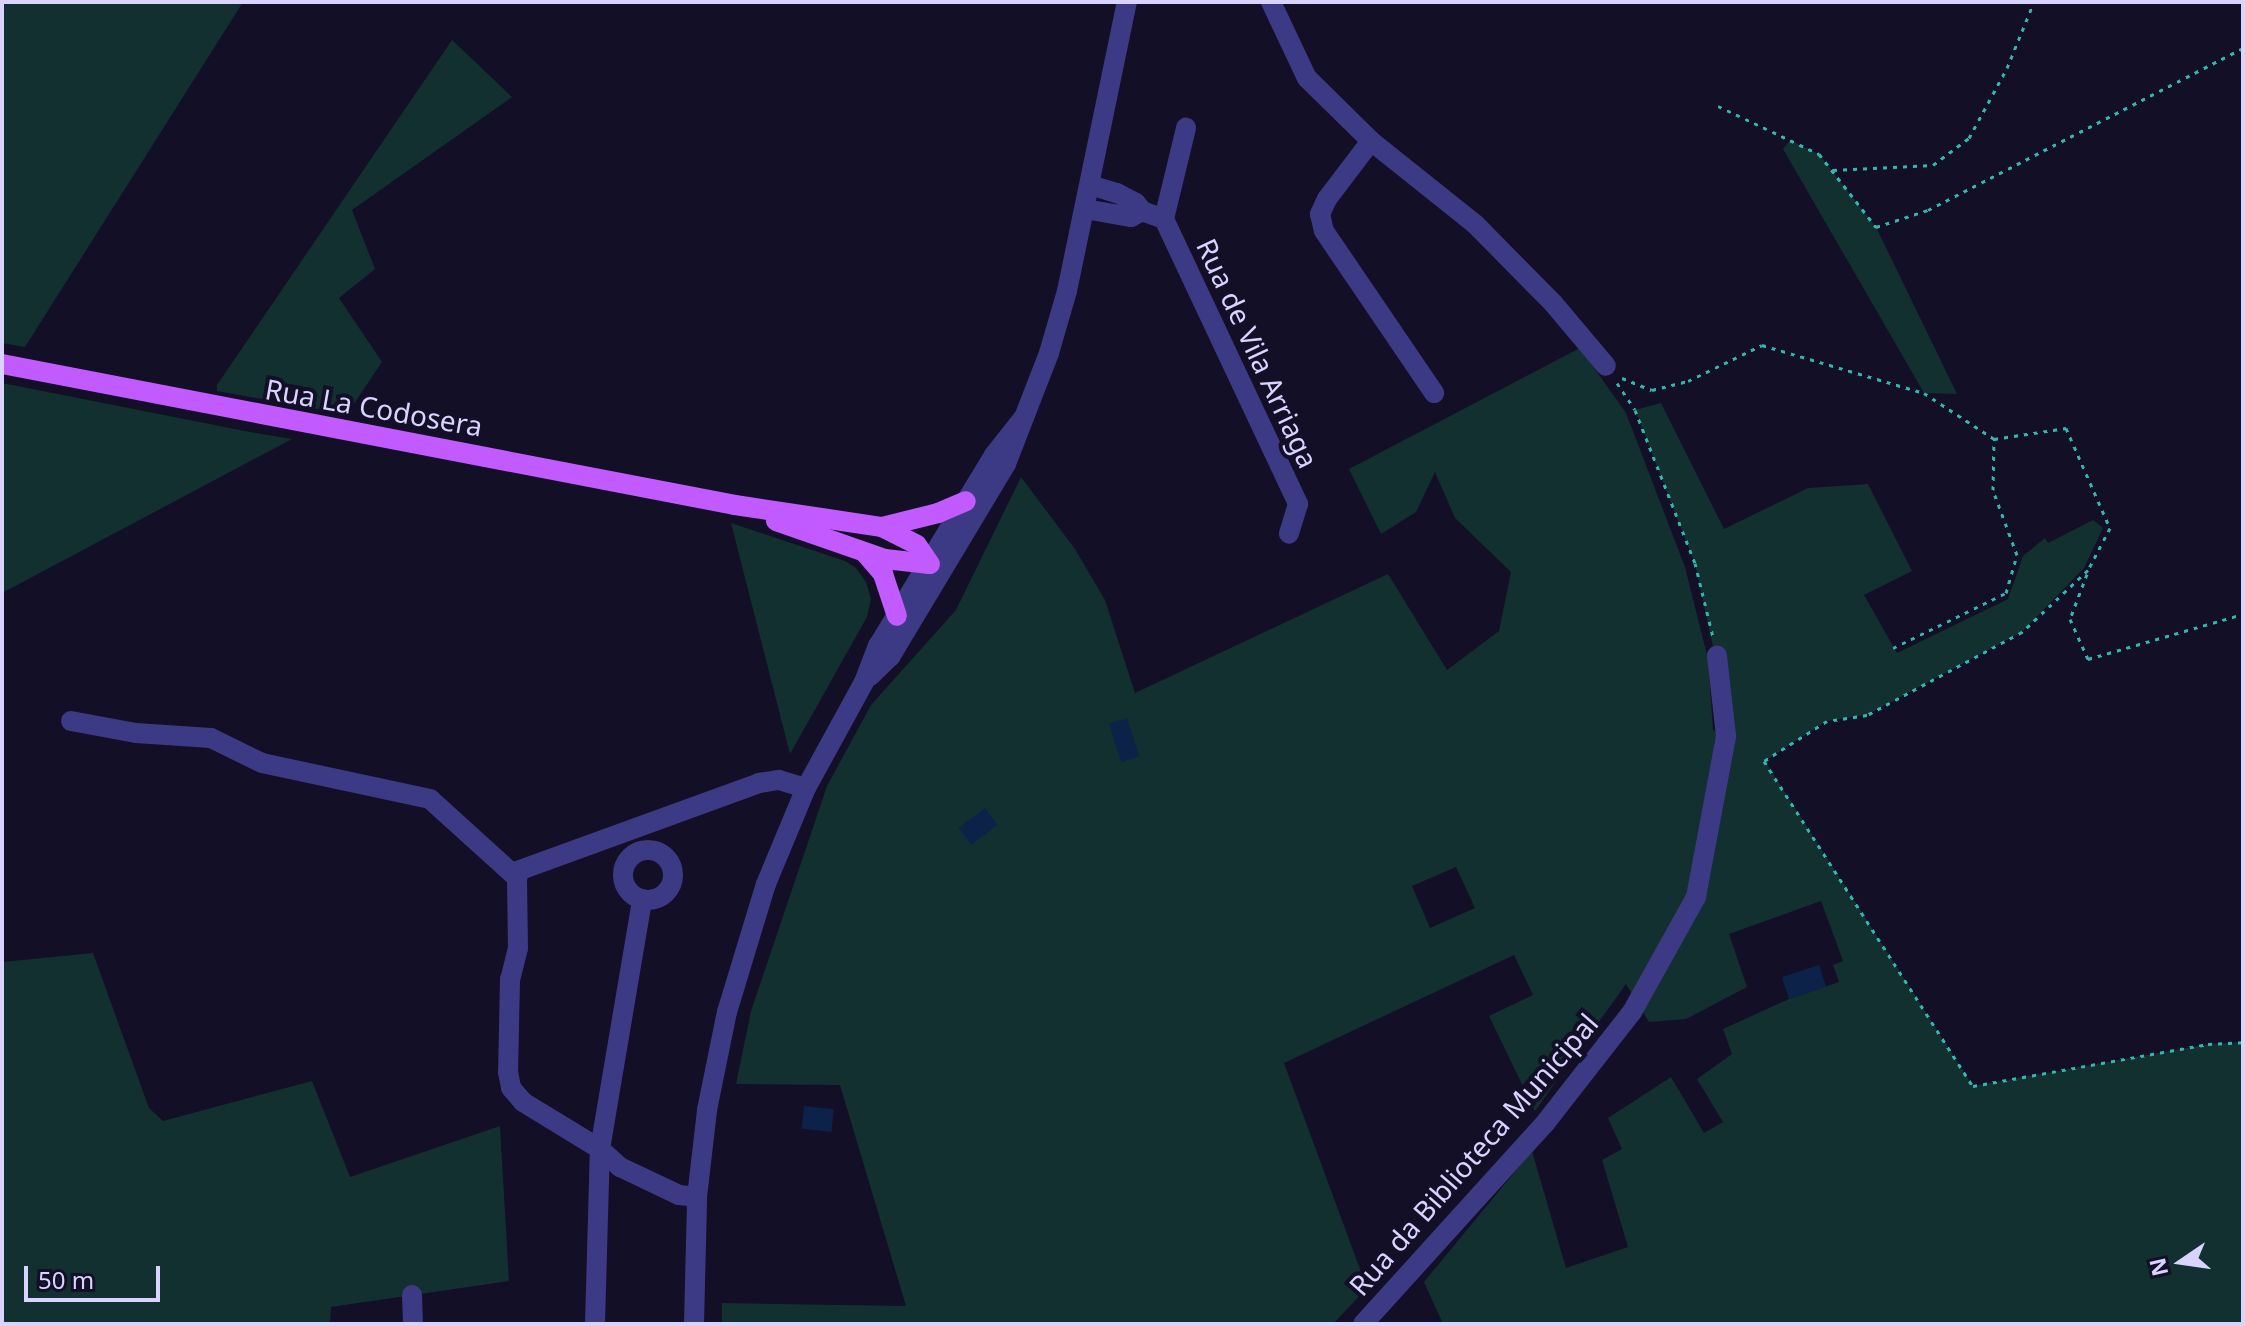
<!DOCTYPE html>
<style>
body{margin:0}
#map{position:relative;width:2245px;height:1326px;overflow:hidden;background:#130f26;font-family:"Noto Sans",sans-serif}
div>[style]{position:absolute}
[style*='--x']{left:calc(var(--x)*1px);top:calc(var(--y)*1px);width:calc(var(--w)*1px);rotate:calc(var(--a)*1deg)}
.green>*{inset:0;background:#12302f}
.water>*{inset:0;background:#0c2248;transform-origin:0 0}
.path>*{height:3px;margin-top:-1.5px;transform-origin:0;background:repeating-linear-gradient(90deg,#2fb8b0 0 4px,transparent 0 10px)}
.minor>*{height:20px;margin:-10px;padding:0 10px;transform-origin:10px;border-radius:10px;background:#3d3a85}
.minor>.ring{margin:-10px;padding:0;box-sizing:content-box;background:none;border:20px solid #3d3a85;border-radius:50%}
.major>*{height:20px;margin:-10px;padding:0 10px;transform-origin:10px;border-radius:10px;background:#c25bff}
span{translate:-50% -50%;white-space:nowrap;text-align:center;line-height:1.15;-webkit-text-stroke:8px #130f26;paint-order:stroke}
.street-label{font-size:28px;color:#d9d4ff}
.frame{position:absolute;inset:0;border:4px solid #d9d4ff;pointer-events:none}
.north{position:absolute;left:2141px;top:1222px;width:80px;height:80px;-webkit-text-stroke:6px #130f26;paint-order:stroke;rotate:257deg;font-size:22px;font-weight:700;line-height:32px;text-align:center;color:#d9d4ff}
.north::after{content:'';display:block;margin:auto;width:28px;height:36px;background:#d9d4ff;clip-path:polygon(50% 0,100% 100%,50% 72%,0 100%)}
.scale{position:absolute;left:24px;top:1266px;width:136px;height:36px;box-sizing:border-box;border:4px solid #d9d4ff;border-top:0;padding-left:10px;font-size:24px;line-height:28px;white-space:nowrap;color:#d9d4ff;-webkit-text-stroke:6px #130f26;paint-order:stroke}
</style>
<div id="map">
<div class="green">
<div style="clip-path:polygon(2px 2px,243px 2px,25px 347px,2px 343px)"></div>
<div style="clip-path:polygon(452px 40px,512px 97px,352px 210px,375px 269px,339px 298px,382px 362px,347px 414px,217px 391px,217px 385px)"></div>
<div style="clip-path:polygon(1790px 140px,1819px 154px,1876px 227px,1957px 394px,1924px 393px,1783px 149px)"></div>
<div style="clip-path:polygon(evenodd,1580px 348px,1626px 413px,1685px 567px,1708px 659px,1713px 730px,1734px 743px,1695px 564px,1635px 410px,1661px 403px,1724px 529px,1808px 488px,1868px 484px,1912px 571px,1864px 595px,1897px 653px,2008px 599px,2023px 556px,2045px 538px,2048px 543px,2093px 520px,2103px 528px,2084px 568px,2022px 632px,1867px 715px,1827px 721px,1765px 761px,1973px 1086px,2208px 1044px,2243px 1042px,2243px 1324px,1443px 1324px,1424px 1282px,1532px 1151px,1566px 1268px,1628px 1247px,1602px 1160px,1622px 1149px,1608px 1118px,1671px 1077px,1704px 1133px,1723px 1122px,1697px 1079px,1732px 1054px,1723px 1029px,1789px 999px,1839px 982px,1833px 965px,1843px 961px,1821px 901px,1729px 934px,1747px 987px,1686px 1019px,1649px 1022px,1626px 984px,1535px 1111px,1489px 1016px,1533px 995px,1514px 955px,1284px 1063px,1367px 1288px,1333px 1324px,722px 1324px,722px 1303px,906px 1306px,840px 1085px,736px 1084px,751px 1011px,827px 786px,871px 705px,956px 610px,1021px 477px,1075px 549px,1105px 600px,1135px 693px,1388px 574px,1447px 670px,1499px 631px,1511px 572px,1455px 518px,1435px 472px,1416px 512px,1381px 534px,1349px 469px,1580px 348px,1456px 867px,1475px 908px,1430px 928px,1412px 886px,1456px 867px)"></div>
<div style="clip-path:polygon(2px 383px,250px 432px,292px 439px,2px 593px)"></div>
<div style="clip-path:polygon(731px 523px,845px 561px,856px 568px,866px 582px,871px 599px,867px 617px,790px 754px)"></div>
<div style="clip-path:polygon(93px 953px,149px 1108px,163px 1121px,312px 1081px,350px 1177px,500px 1126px,509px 1281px,331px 1307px,330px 1324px,2px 1324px,2px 962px)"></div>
</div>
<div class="water">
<div style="left:1127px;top:718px;width:40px;height:19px;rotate:72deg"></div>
<div style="left:985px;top:808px;width:21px;height:33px;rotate:53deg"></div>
<div style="left:1819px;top:965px;width:23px;height:39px;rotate:72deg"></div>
<div style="left:804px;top:1106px;width:30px;height:23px;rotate:6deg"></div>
</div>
<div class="path">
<div style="--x:1718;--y:106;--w:112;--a:25.4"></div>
<div style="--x:1819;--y:154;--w:93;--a:52"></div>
<div style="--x:1876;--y:227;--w:55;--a:-18.1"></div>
<div style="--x:1928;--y:210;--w:354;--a:-27.2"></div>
<div style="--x:1833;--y:170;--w:100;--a:-2.9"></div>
<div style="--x:1933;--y:165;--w:45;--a:-36.9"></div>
<div style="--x:1969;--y:138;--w:80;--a:-61.5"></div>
<div style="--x:2007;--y:68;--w:71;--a:-67.8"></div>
<div style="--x:1622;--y:378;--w:32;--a:22"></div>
<div style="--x:1652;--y:390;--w:37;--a:-14"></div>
<div style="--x:1688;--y:381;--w:82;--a:-25.9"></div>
<div style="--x:1762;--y:345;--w:169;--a:16.5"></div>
<div style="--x:1924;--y:393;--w:84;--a:33.3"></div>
<div style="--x:1994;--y:439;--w:73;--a:-8.7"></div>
<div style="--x:2066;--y:428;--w:109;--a:66.3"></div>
<div style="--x:2110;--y:528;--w:47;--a:117.6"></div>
<div style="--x:2088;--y:570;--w:91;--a:136.8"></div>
<div style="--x:2022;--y:632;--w:176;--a:151.8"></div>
<div style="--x:1867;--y:715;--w:40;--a:171.5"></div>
<div style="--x:1827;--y:721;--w:75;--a:147.6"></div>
<div style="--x:1764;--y:761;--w:386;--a:57.3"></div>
<div style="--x:1973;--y:1086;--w:239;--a:-10.1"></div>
<div style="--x:2208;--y:1044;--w:35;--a:-3"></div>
<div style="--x:1617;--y:383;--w:32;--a:56"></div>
<div style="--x:1635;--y:410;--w:164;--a:68.6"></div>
<div style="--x:1695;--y:563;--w:76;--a:76.3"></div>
<div style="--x:2087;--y:574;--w:48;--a:110.7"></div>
<div style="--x:2070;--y:619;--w:44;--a:65.8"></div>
<div style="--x:2088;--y:659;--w:161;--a:-16.2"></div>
<div style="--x:1893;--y:648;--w:126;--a:-26"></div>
<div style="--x:2006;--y:593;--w:40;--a:-74"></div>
<div style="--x:2017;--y:555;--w:69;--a:-110.3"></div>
<div style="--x:1993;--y:490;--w:51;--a:-88.9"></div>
</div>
<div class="minor">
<div style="--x:1271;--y:2;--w:84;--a:64.7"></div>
<div style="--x:1307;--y:78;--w:90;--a:44.5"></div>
<div style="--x:1371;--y:141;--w:133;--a:38.6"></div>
<div style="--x:1475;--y:224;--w:111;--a:45.4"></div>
<div style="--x:1553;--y:303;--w:82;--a:49.9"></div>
<div style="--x:1371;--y:141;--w:73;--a:127.2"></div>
<div style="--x:1327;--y:199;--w:17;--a:115"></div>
<div style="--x:1320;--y:214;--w:17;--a:77"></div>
<div style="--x:1324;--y:231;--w:196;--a:55.8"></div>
<div style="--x:1090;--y:185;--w:28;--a:17"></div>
<div style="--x:1117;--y:193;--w:21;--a:28"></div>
<div style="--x:1136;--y:203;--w:10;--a:53"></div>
<div style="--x:1142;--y:211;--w:23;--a:20"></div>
<div style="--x:1164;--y:219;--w:315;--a:64.8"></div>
<div style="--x:1298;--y:504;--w:31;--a:107"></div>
<div style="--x:1085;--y:209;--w:47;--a:9.9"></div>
<div style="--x:1131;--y:217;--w:13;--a:-29"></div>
<div style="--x:1164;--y:219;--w:94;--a:-76.4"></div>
<div style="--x:870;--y:676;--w:28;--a:-44"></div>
<div style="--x:890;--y:657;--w:225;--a:-59"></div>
<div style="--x:1006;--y:464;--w:119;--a:-68.8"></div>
<div style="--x:1049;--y:353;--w:65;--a:-73.8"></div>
<div style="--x:1067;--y:291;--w:295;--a:-78.3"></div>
<div style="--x:71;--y:721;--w:66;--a:10.5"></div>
<div style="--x:136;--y:733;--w:75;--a:3.8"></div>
<div style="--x:211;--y:738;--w:57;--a:26.1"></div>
<div style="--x:262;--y:763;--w:172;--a:12.1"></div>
<div style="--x:430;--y:799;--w:118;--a:42.2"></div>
<div style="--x:517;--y:878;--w:70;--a:89.2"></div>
<div style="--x:518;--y:948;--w:32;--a:104"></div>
<div style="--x:510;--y:979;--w:93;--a:91.2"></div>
<div style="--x:508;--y:1072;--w:16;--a:79"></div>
<div style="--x:511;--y:1088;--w:18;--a:49"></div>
<div style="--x:523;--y:1102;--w:90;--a:31.4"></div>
<div style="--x:600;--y:1149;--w:27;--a:42"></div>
<div style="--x:620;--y:1167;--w:65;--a:25.4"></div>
<div style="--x:679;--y:1195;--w:18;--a:6"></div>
<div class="ring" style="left:623px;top:850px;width:30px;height:30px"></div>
<div style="--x:512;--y:873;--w:263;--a:-20"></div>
<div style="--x:759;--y:783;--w:20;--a:-9"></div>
<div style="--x:779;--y:780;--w:28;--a:17"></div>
<div style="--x:412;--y:1295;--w:29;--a:88"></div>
<div style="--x:595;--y:1324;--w:175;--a:-88.4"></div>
<div style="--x:600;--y:1149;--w:253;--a:-80.4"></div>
<div style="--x:694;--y:1324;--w:127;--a:-88.6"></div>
<div style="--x:697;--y:1197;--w:88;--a:-83.4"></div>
<div style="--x:707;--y:1110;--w:100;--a:-78.5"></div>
<div style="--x:727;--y:1012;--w:134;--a:-73.1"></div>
<div style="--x:766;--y:884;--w:104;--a:-67.4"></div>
<div style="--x:806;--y:788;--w:121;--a:-61.3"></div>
<div style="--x:864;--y:682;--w:39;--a:-69"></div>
<div style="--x:878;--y:646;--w:223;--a:-58.7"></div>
<div style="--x:994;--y:455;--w:48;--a:-51.7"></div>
<div style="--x:1363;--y:1324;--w:273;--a:-47.8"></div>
<div style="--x:1546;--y:1122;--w:140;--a:-52"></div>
<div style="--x:1632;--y:1012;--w:132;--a:-60.9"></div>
<div style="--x:1696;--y:897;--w:164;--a:-79.4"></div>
<div style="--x:1726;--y:736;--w:81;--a:-96.4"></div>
</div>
<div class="major">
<div style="--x:2;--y:364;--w:746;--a:10.89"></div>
<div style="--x:735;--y:505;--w:149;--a:8.5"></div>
<div style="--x:882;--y:527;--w:39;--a:27"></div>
<div style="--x:917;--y:545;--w:23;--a:56"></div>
<div style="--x:776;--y:521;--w:115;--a:19.2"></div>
<div style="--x:885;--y:559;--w:45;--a:6.3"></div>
<div style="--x:882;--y:527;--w:58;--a:-14"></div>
<div style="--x:938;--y:513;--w:30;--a:-23"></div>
<div style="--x:865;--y:553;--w:28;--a:49"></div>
<div style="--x:883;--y:574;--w:44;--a:71.6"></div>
</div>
<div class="street-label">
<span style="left:1258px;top:353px;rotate:65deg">Rua de Vila Arriaga</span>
<span style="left:374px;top:407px;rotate:10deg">Rua La Codosera</span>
<span style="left:1473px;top:1154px;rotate:-49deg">Rua da Biblioteca Municipal</span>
</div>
<div class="frame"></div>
<div class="north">N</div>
<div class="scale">50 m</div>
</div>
